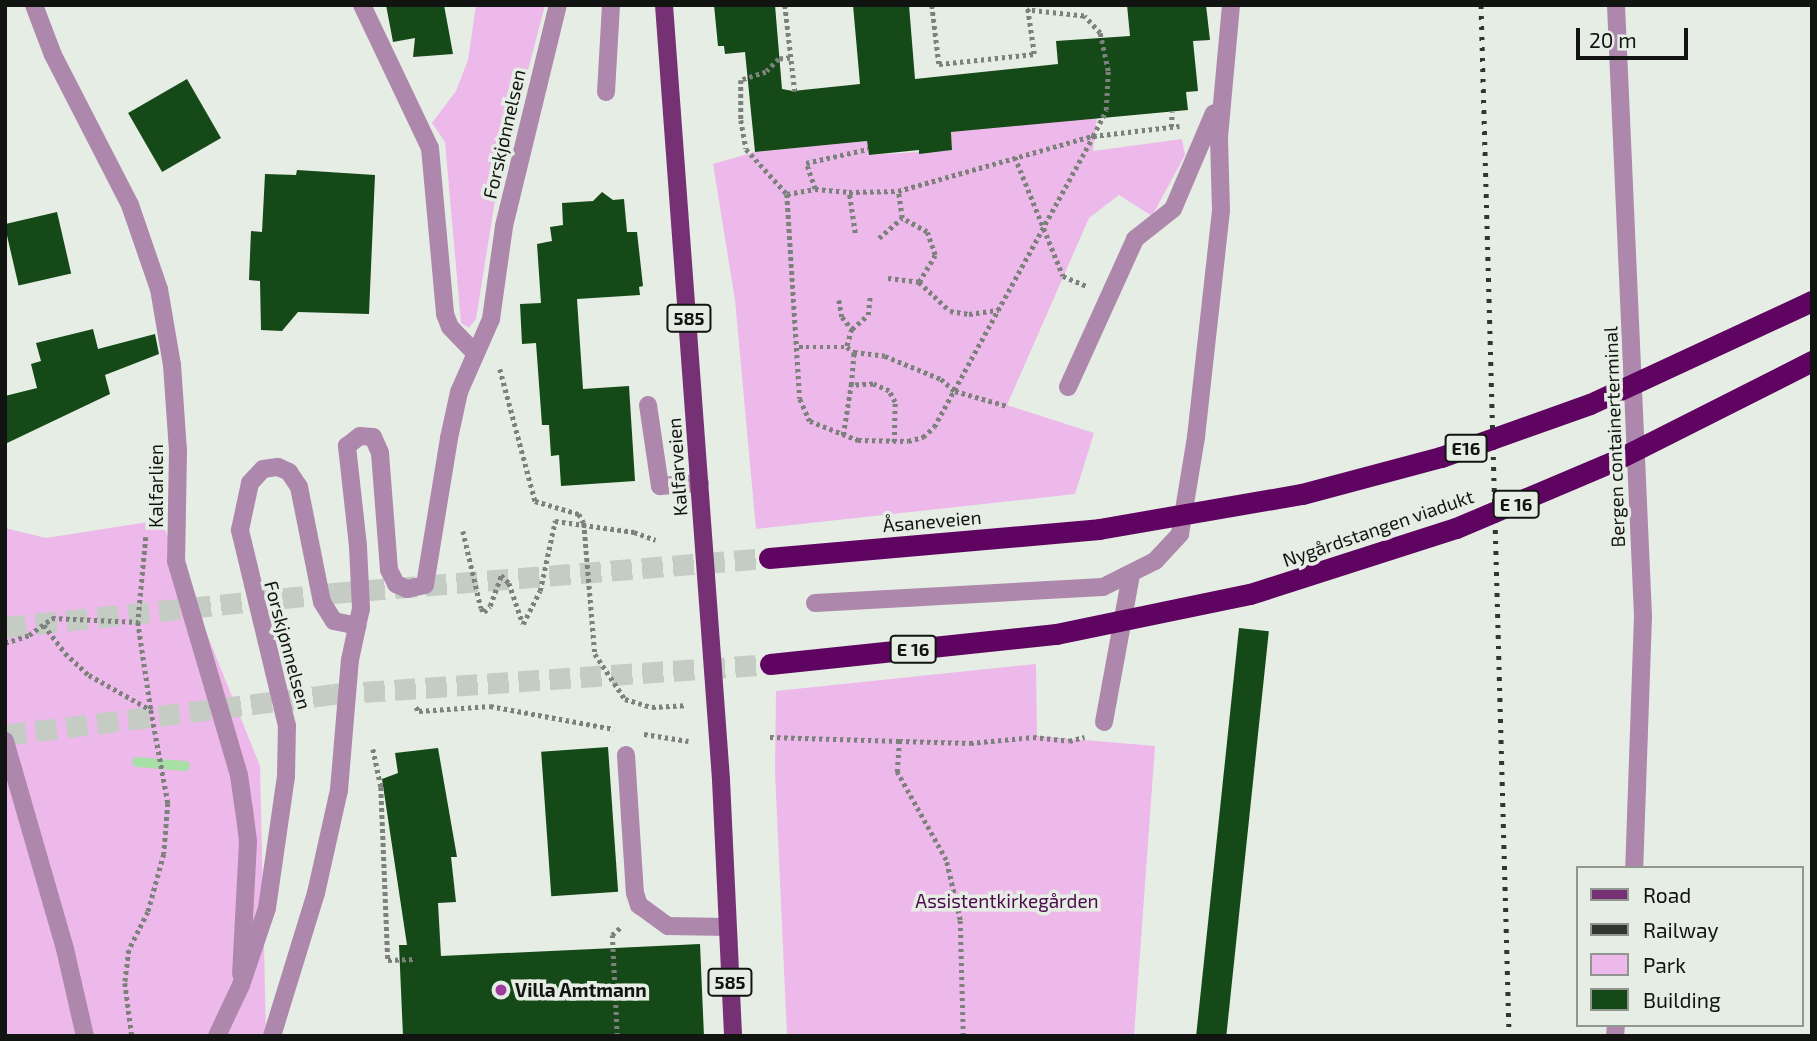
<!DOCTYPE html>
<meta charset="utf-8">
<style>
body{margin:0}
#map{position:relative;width:1817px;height:1041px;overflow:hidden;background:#e5ede4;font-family:"Exo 2",sans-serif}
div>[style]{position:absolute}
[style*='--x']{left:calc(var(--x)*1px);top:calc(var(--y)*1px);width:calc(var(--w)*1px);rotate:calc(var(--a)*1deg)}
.green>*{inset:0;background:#edb9ea}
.stream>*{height:10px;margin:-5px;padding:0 5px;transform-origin:5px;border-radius:5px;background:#a8dfa7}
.building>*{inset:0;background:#164918;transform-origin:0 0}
.highway-tunnel>*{height:21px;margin-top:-10.5px;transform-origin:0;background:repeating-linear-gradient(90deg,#c5ccc4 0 21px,transparent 0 31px)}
.path>*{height:4.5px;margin-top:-2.25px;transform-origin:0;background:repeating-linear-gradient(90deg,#7c817b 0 3.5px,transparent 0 7px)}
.minor>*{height:18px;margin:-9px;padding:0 9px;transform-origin:9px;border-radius:9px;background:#ae87ac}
.major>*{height:18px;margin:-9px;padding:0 9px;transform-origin:9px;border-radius:9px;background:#763175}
.highway>*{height:21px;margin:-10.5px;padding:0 10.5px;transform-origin:10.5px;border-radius:10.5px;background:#600461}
.rail>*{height:5px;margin-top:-2.5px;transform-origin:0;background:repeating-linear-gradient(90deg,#323531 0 3.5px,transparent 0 10.5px)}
.highway-bridge>*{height:21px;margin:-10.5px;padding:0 10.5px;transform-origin:10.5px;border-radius:10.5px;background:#600461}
.dots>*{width:19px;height:19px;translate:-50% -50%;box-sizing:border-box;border:4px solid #e5ede4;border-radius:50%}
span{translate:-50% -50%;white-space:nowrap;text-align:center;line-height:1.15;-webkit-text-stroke:7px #e5ede4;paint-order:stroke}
.shield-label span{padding:2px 5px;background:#e5ede4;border:2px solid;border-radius:5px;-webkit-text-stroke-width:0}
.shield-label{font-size:18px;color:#121411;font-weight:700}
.street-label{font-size:19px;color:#121411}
.park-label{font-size:19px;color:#4d0a4d}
.poi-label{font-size:19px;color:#121411;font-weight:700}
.left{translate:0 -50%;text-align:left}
.frame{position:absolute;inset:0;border:7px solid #121411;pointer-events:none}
.legend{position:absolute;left:1576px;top:866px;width:228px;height:161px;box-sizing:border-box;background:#e5ede4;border:2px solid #919690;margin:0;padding:9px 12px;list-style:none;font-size:21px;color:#121411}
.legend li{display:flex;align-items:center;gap:14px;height:35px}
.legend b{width:35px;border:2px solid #919690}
.scale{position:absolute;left:1576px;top:28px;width:112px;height:32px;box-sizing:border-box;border:4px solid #121411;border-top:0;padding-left:9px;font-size:21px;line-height:24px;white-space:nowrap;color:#121411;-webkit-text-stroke:5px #e5ede4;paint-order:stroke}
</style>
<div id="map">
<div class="green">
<div style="clip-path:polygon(476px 5px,545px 5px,496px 194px,476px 319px,469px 328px,461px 323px,445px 142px,432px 123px,456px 91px,468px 60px)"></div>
<div style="clip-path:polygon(1097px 117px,1093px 151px,1182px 139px,1185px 155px,1152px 216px,1119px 195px,1089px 218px,1007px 405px,1094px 433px,1075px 494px,756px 529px,735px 300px,713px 164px,755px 152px,867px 141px,869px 155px,952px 150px,951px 132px)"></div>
<div style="clip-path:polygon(161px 520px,260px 766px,266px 1036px,5px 1036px,5px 528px,46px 538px)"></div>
<div style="clip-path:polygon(1036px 664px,1037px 736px,1155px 746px,1134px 1036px,787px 1036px,775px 772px,776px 691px)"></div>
</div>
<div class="stream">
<div style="--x:137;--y:762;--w:48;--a:4.8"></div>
</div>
<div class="building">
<div style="clip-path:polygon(386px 5px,444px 5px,453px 54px,413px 57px,415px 38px,393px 42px)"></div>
<div style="clip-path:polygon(714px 5px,775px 5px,782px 89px,793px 91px,860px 84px,853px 5px,909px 5px,915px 79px,1058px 64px,1056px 41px,1130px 36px,1127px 5px,1206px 5px,1210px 40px,1193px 41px,1198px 91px,1186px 92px,1188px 110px,951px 132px,952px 150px,919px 154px,919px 150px,869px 155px,867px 141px,755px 152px,745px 52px,725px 54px,724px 46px,718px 46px)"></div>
<div style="left:187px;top:79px;width:68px;height:68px;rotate:60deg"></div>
<div style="clip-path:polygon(297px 170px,375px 175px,369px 314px,298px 312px,282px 331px,261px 330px,260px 281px,249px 280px,251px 231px,262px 232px,265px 174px,296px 175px)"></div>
<div style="clip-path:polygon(602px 192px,613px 200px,624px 199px,627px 232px,637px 232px,643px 286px,639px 287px,640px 295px,577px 299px,583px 389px,629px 386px,635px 481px,561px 486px,559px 455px,551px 456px,549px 425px,542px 425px,536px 343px,522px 344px,520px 304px,541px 303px,537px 244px,552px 241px,550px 227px,563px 225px,562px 203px,593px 201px)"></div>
<div style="left:57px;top:212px;width:63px;height:54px;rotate:77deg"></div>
<div style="clip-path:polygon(93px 329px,98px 349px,155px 334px,159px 354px,105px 375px,110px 394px,5px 444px,5px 396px,37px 388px,31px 364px,41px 361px,36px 343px)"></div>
<div style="left:1239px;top:628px;width:30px;height:409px;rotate:6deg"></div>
<div style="left:608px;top:747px;width:145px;height:67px;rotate:86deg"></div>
<div style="clip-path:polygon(438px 748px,457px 857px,451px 857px,456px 902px,438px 903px,441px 956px,700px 944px,704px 1036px,403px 1036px,399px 945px,407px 945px,382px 779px,398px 773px,395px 753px)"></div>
</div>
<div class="highway-tunnel">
<div style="--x:5;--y:627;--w:330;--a:-5.9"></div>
<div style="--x:333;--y:593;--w:437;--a:-4.6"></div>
<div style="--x:5;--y:735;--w:331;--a:-7.1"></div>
<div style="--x:333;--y:694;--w:438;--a:-3.9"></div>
</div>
<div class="path">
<div style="--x:785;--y:5;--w:87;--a:83.4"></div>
<div style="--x:932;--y:5;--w:59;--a:83.2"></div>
<div style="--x:939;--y:64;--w:96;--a:-6"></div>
<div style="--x:1034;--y:54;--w:49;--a:-98.1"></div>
<div style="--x:790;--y:58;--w:11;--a:175"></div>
<div style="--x:779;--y:59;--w:18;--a:135"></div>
<div style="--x:766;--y:72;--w:26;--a:162"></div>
<div style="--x:741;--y:80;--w:40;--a:90"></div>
<div style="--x:741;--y:120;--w:29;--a:80"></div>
<div style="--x:746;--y:149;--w:61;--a:47.7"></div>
<div style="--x:787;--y:194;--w:205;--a:86.4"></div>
<div style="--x:800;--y:399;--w:24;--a:66"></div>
<div style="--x:810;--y:421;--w:52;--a:21.6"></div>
<div style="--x:858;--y:440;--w:50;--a:1.1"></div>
<div style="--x:908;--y:441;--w:16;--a:-15"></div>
<div style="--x:923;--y:437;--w:15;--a:-42"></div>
<div style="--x:934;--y:427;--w:332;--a:-61.3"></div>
<div style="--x:1093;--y:136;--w:87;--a:-6.6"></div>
<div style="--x:1171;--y:127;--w:15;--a:-86"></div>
<div style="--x:1015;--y:157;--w:128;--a:68"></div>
<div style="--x:1063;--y:276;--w:25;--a:23"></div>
<div style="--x:815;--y:189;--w:28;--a:-109"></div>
<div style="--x:806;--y:163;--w:64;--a:-12.7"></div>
<div style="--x:787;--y:194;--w:28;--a:-10"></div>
<div style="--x:815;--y:189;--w:34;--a:5"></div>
<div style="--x:855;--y:233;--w:41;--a:-98.3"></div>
<div style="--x:849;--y:192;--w:49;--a:-1.2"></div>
<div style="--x:879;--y:238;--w:30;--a:-41"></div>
<div style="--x:888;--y:278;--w:31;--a:7"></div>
<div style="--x:919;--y:282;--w:31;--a:-59"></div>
<div style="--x:935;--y:255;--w:24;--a:-109"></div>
<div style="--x:927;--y:232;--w:29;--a:-151"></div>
<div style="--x:902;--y:218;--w:27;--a:-98"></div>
<div style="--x:898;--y:191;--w:203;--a:-15.8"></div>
<div style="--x:1093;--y:136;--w:29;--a:-63"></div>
<div style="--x:1106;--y:110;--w:39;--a:-87"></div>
<div style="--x:1108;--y:71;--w:39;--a:-102"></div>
<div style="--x:1100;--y:33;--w:23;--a:-133"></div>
<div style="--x:1084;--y:16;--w:57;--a:-174"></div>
<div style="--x:919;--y:282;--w:42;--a:43.1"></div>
<div style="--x:950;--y:311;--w:19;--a:9"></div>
<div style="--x:969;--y:314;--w:30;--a:-8"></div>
<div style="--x:839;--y:300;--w:17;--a:80"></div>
<div style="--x:842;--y:317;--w:16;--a:50"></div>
<div style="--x:852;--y:329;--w:19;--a:106"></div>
<div style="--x:847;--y:347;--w:9;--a:36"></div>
<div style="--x:852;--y:329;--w:21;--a:-41"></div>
<div style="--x:868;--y:315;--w:18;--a:-84"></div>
<div style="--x:799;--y:347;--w:48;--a:0"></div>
<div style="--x:500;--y:369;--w:137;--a:75.1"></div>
<div style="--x:535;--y:501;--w:46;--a:16.5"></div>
<div style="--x:579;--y:514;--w:10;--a:61"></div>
<div style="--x:584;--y:523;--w:131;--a:85.2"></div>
<div style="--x:595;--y:654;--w:54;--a:56.3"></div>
<div style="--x:625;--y:699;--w:28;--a:17"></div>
<div style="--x:652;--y:707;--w:33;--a:-3"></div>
<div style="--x:843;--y:435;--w:51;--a:-80.9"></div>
<div style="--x:894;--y:442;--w:40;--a:-88.6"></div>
<div style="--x:895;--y:402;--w:13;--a:-119"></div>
<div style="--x:889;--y:391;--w:17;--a:-156"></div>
<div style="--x:873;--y:384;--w:22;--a:177"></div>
<div style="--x:851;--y:385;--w:33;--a:-85"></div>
<div style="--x:854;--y:352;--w:31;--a:7"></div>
<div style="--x:885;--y:356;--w:61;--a:22.3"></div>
<div style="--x:941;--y:379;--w:18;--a:41"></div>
<div style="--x:955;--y:391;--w:54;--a:16.1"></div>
<div style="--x:463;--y:531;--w:79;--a:76.8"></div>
<div style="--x:481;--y:608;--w:5;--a:53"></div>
<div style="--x:484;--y:612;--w:8;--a:-45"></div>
<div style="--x:490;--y:606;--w:33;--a:-70"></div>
<div style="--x:501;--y:575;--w:11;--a:45"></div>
<div style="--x:509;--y:583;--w:43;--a:71.1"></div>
<div style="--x:523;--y:624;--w:37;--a:-63"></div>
<div style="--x:540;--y:591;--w:72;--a:-77.9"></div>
<div style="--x:555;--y:521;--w:80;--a:7.9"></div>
<div style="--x:634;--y:532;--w:23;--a:20"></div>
<div style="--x:146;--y:537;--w:85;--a:95.4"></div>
<div style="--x:138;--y:622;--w:89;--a:81.6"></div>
<div style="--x:44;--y:625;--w:35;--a:53"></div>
<div style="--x:65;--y:653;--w:33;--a:43"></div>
<div style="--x:89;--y:675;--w:71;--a:29.4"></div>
<div style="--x:151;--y:710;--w:95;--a:79.6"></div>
<div style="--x:168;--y:803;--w:51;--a:94.5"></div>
<div style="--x:164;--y:854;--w:60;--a:105.4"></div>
<div style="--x:148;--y:912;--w:42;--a:116.6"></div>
<div style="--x:129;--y:950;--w:33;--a:97"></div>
<div style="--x:125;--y:983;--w:53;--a:82.5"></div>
<div style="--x:5;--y:643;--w:25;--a:-18"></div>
<div style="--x:29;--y:635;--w:29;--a:-36"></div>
<div style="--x:52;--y:618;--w:86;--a:2.7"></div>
<div style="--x:416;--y:707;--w:5;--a:53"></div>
<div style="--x:419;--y:711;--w:71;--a:-4"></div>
<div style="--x:490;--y:706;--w:126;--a:10.5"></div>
<div style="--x:644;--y:734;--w:45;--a:9"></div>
<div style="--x:770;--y:737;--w:129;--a:1.8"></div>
<div style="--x:373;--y:749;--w:39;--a:78"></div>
<div style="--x:381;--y:787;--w:173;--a:87.7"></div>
<div style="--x:388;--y:960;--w:27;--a:-2"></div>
<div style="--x:617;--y:1036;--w:101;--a:-92.8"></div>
<div style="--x:612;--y:935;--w:13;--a:-42"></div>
<div style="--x:963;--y:1036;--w:116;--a:-91.5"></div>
<div style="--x:960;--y:920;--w:62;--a:-103.1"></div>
<div style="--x:946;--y:860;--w:101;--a:-119.1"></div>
<div style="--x:897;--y:772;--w:31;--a:-86"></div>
<div style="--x:899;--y:741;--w:71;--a:1.6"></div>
<div style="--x:970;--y:743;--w:63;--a:-5.4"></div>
<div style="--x:1033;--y:737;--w:36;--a:6"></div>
<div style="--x:1069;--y:741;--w:16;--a:-15"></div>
</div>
<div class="minor">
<div style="--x:34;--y:5;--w:53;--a:69.2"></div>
<div style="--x:53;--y:55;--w:169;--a:62.8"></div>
<div style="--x:130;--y:205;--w:89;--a:71"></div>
<div style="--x:159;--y:289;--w:77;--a:80.3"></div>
<div style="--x:172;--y:365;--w:85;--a:86"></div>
<div style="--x:178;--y:450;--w:111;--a:91"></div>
<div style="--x:176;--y:561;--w:223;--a:73.6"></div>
<div style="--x:239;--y:775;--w:34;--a:82"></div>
<div style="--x:244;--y:809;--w:33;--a:83"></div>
<div style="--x:248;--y:842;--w:132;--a:93"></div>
<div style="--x:362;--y:5;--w:158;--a:64.6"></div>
<div style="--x:430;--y:148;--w:167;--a:84.8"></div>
<div style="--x:445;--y:314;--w:14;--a:69"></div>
<div style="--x:450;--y:327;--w:36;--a:46"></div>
<div style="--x:1616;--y:5;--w:612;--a:87.47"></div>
<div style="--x:1643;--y:616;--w:252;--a:92"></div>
<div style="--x:606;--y:92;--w:87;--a:-86.7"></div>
<div style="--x:1068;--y:387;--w:162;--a:-65.6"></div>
<div style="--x:1135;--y:239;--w:48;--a:-38.3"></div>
<div style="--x:1173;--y:209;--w:104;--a:-66.9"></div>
<div style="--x:648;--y:405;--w:82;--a:81.6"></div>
<div style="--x:660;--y:486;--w:40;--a:-4.3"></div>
<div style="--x:815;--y:603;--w:288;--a:-3.2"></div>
<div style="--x:1103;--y:587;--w:58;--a:-26.6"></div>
<div style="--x:1155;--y:561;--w:37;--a:-47"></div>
<div style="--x:1180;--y:534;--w:98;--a:-80.6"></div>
<div style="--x:1196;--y:437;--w:228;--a:-83.7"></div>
<div style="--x:1221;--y:210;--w:73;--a:-91.6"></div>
<div style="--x:1219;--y:137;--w:133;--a:-84.8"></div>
<div style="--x:1104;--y:722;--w:149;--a:-79.6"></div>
<div style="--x:5;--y:741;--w:216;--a:73.9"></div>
<div style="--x:65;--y:949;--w:89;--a:77.1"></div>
<div style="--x:626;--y:755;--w:138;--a:86.3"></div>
<div style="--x:635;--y:893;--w:13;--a:72"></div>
<div style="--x:639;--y:905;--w:36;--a:36"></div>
<div style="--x:668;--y:926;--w:59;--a:1"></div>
<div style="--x:217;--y:1036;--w:56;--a:-64.8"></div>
<div style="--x:241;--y:985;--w:81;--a:-71.3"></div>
<div style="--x:267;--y:908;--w:133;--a:-81.8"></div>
<div style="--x:286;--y:776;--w:50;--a:-88.9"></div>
<div style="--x:287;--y:726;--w:202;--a:-103.5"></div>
<div style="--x:240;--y:530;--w:48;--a:-78"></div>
<div style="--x:250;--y:483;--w:19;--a:-47"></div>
<div style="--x:263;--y:469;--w:15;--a:-8"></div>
<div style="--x:278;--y:467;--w:12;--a:24"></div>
<div style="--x:289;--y:472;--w:18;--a:56"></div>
<div style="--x:299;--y:487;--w:117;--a:78.7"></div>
<div style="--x:322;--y:602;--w:22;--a:58"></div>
<div style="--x:334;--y:621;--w:24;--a:12"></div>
<div style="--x:357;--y:626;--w:18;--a:-77"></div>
<div style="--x:361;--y:608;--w:62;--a:-92.8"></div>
<div style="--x:358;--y:546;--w:101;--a:-96.3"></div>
<div style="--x:347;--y:446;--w:16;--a:-38"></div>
<div style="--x:360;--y:436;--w:13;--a:4"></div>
<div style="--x:373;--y:437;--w:17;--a:66"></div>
<div style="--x:380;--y:453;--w:117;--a:85.6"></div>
<div style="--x:389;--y:570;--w:16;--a:63"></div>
<div style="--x:396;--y:584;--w:12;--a:24"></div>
<div style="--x:407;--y:589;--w:18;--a:-13"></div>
<div style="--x:425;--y:585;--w:149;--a:-80.7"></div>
<div style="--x:449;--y:438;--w:47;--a:-77.7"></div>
<div style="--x:459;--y:392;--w:80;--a:-66.3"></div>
<div style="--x:491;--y:319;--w:94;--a:-82"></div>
<div style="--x:504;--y:226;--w:228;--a:-76.3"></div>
<div style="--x:272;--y:1036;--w:150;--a:-72.9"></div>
<div style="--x:316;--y:893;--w:106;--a:-77.4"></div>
<div style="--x:339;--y:790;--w:130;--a:-85.2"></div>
<div style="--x:350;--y:660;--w:35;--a:-78"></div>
<div style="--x:1615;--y:1036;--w:11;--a:-85"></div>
</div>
<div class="major">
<div style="--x:664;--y:5;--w:777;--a:85.79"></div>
<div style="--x:721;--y:780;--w:256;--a:87.3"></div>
</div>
<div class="highway">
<div style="--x:769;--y:558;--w:331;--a:-5"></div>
<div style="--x:770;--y:664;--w:288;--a:-6"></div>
</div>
<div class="rail">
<div style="--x:1481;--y:5;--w:1031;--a:88.44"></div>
</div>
<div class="highway-bridge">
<div style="--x:1099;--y:529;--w:206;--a:-9.8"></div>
<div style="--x:1302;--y:494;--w:144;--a:-14.9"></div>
<div style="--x:1441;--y:457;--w:158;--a:-19.6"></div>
<div style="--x:1590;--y:404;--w:245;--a:-24.9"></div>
<div style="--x:1056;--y:634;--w:198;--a:-11.7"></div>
<div style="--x:1250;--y:594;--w:216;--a:-17.8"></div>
<div style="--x:1456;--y:528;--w:172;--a:-23"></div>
<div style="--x:1614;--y:461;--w:222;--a:-26.8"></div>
</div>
<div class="dots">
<div style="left:501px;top:990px;background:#9f3a9e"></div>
</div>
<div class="shield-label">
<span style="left:689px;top:318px">585</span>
<span style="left:1466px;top:448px">E16</span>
<span style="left:1516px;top:504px">E 16</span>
<span style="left:913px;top:649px">E 16</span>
<span style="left:730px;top:982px">585</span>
</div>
<div class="street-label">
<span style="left:504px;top:134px;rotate:-77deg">Forskjønnelsen</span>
<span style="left:1614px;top:437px;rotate:-92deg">Bergen containerterminal</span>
<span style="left:677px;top:467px;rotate:-94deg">Kalfarveien</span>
<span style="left:156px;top:486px;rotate:-90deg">Kalfarlien</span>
<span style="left:932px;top:521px;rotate:-5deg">Åsaneveien</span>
<span style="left:1378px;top:528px;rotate:-19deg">Nygårdstangen viadukt</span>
<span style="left:288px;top:645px;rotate:75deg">Forskjønnelsen</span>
</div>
<div class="park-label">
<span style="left:1007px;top:901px">Assistentkirkegården</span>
</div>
<div class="poi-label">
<span class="left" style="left:515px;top:990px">Villa Amtmann</span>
</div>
<div class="frame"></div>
<ul class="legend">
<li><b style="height:9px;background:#763175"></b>Road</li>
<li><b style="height:9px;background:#323531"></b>Railway</li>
<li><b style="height:19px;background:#edb9ea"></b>Park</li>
<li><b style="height:19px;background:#164918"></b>Building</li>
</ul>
<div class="scale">20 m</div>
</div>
